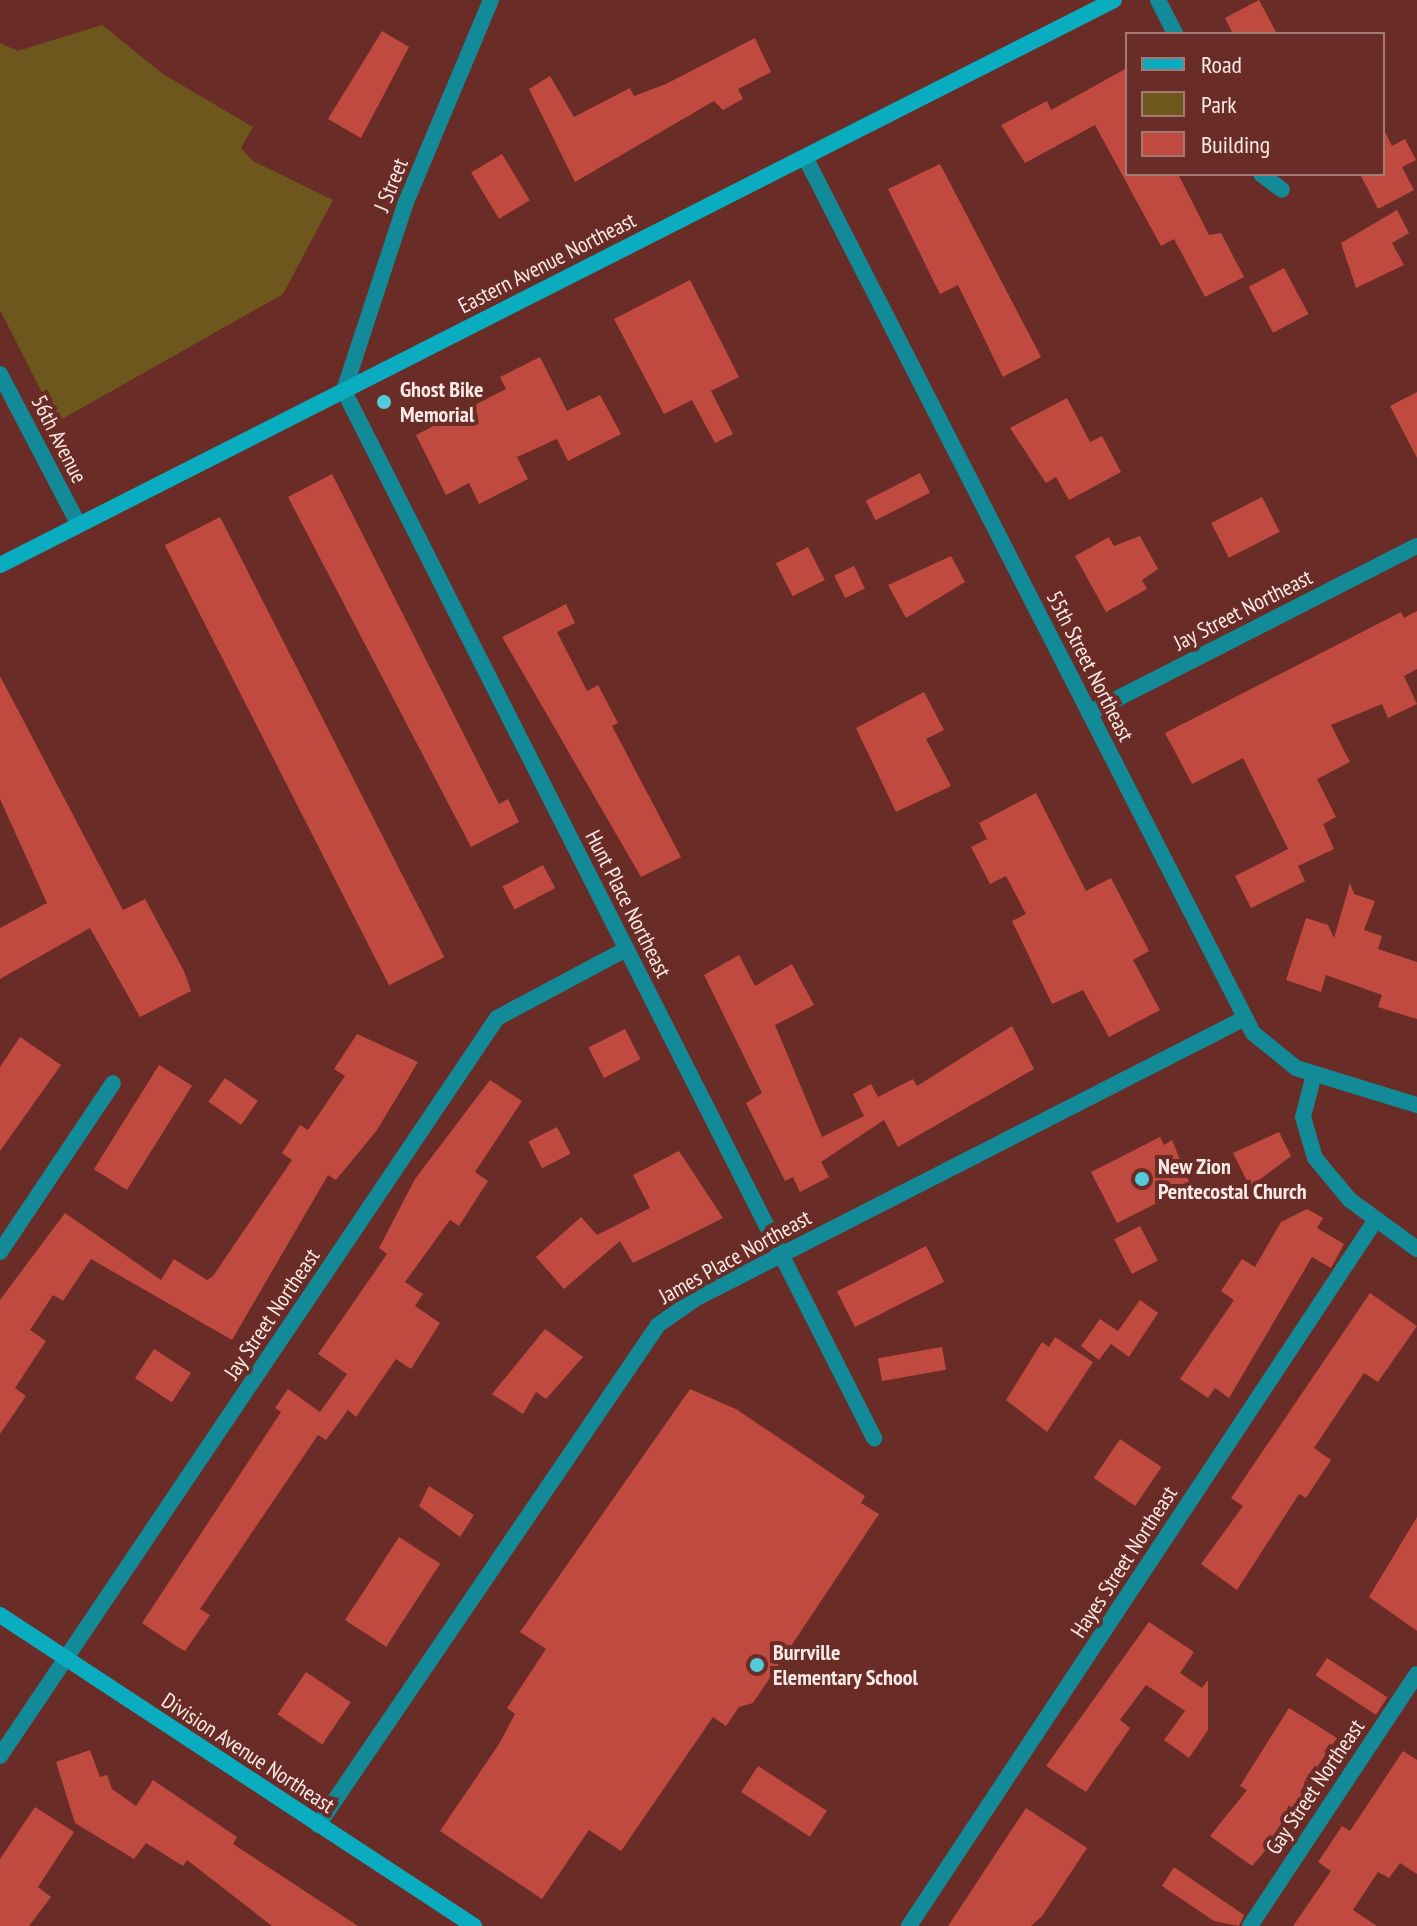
<!DOCTYPE html>
<style>
body{margin:0}
#map{position:relative;width:1417px;height:1926px;overflow:hidden;background:#6a2c26;font-family:"PT Sans Narrow",sans-serif}
div>[style]{position:absolute}
[style*='--x']{left:calc(var(--x)*1px);top:calc(var(--y)*1px);width:calc(var(--w)*1px);rotate:calc(var(--a)*1deg)}
.green>*{inset:0;background:#6d571d}
.building>*{inset:0;background:#c04a3f;transform-origin:0 0}
.street>*{height:16px;margin:-8px;padding:0 8px;transform-origin:8px;border-radius:8px;background:#138a98}
.secondary>*{height:16px;margin:-8px;padding:0 8px;transform-origin:8px;border-radius:8px;background:#09adbf}
.dots>*{width:22px;height:22px;translate:-50% -50%;box-sizing:border-box;border:4px solid #6a2c26;border-radius:50%}
span{translate:-50% -50%;white-space:nowrap;text-align:center;line-height:1.15;-webkit-text-stroke:8px #6a2c26;paint-order:stroke}
.street-label{font-size:22px;color:#faeae7}
.poi-label{font-size:22px;color:#faeae7;font-weight:700}
.left{translate:0 -50%;text-align:left}
.legend{position:absolute;left:1125px;top:32px;width:260px;height:144px;box-sizing:border-box;background:#6a2c26;border:2px solid #a47873;margin:0;padding:10px 14px;list-style:none;font-size:24px;color:#faeae7}
.legend li{display:flex;align-items:center;gap:16px;height:40px}
.legend b{width:40px;border:2px solid #a47873}
</style>
<div id="map">
<div class="green">
<div style="clip-path:polygon(102px 25px,163px 74px,253px 127px,241px 148px,253px 161px,333px 200px,283px 294px,57px 422px,0 310px,0 43px,18px 51px)"></div>
</div>
<div class="building">
<div style="clip-path:polygon(1259px 0,1277px 34px,1233px 34px,1225px 18px)"></div>
<div style="clip-path:polygon(382px 31px,409px 47px,361px 138px,328px 119px)"></div>
<div style="clip-path:polygon(755px 38px,771px 72px,738px 89px,743px 99px,723px 110px,714px 101px,575px 182px,529px 89px,550px 76px,574px 117px,630px 88px,634px 96px,666px 84px)"></div>
<div style="clip-path:polygon(1127px 68px,1127px 174px,1178px 174px,1209px 235px,1221px 233px,1244px 277px,1205px 297px,1174px 239px,1161px 246px,1095px 125px,1025px 163px,1001px 125px,1047px 101px,1051px 110px)"></div>
<div style="clip-path:polygon(1383px 128px,1392px 146px,1405px 139px,1416px 160px,1402px 167px,1414px 190px,1378px 209px,1360px 174px,1383px 174px)"></div>
<div style="left:502px;top:154px;width:54px;height:36px;rotate:59deg"></div>
<div style="clip-path:polygon(940px 164px,1041px 357px,1003px 377px,958px 285px,940px 294px,888px 189px)"></div>
<div style="clip-path:polygon(1397px 210px,1409px 233px,1392px 243px,1404px 265px,1356px 288px,1341px 243px)"></div>
<div style="left:1284px;top:268px;width:52px;height:40px;rotate:62deg"></div>
<div style="clip-path:polygon(690px 280px,739px 377px,711px 391px,733px 434px,715px 443px,692px 400px,664px 414px,614px 319px)"></div>
<div style="clip-path:polygon(540px 357px,567px 411px,600px 395px,621px 434px,568px 461px,557px 439px,517px 457px,528px 479px,479px 504px,469px 483px,446px 495px,416px 435px,506px 389px,500px 377px)"></div>
<div style="clip-path:polygon(1417px 392px,1417px 458px,1390px 406px)"></div>
<div style="clip-path:polygon(1067px 398px,1090px 442px,1102px 436px,1121px 472px,1069px 500px,1056px 477px,1046px 483px,1010px 428px)"></div>
<div style="left:920px;top:473px;width:22px;height:61px;rotate:63deg"></div>
<div style="clip-path:polygon(332px 474px,499px 804px,508px 799px,519px 822px,471px 847px,288px 497px)"></div>
<div style="left:1262px;top:497px;width:39px;height:57px;rotate:63deg"></div>
<div style="left:220px;top:517px;width:494px;height:62px;rotate:63deg"></div>
<div style="clip-path:polygon(1140px 536px,1158px 569px,1142px 580px,1147px 589px,1106px 612px,1075px 556px,1109px 537px,1114px 546px)"></div>
<div style="left:808px;top:547px;width:37px;height:36px;rotate:63deg"></div>
<div style="clip-path:polygon(951px 556px,965px 582px,906px 618px,888px 585px)"></div>
<div style="left:854px;top:566px;width:25px;height:22px;rotate:64deg"></div>
<div style="clip-path:polygon(566px 604px,575px 623px,557px 632px,587px 691px,598px 685px,618px 723px,612px 726px,681px 857px,641px 877px,502px 637px)"></div>
<div style="clip-path:polygon(1417px 611px,1417px 669px,1404px 676px,1417px 704px,1388px 718px,1382px 704px,1331px 725px,1350px 762px,1317px 779px,1336px 817px,1323px 824px,1334px 849px,1298px 866px,1305px 881px,1251px 908px,1235px 876px,1288px 849px,1243px 758px,1192px 784px,1165px 733px,1401px 612px,1404px 618px)"></div>
<div style="clip-path:polygon(0 676px,123px 910px,145px 899px,184px 971px,191px 991px,140px 1017px,90px 928px,0 979px,0 928px,47px 903px,0 799px)"></div>
<div style="clip-path:polygon(924px 692px,944px 730px,926px 739px,951px 786px,896px 812px,856px 728px)"></div>
<div style="clip-path:polygon(1036px 793px,1086px 891px,1111px 878px,1149px 951px,1133px 960px,1160px 1010px,1109px 1037px,1083px 990px,1052px 1004px,1012px 921px,1026px 914px,1006px 876px,990px 884px,971px 847px,987px 839px,979px 823px)"></div>
<div style="left:543px;top:865px;width:26px;height:46px;rotate:62deg"></div>
<div style="clip-path:polygon(1350px 883px,1354px 894px,1375px 901px,1364px 930px,1382px 936px,1378px 949px,1417px 962px,1417px 1019px,1378px 1007px,1382px 995px,1326px 975px,1321px 992px,1286px 980px,1306px 918px,1328px 925px,1334px 938px)"></div>
<div style="clip-path:polygon(739px 955px,755px 986px,792px 964px,814px 1005px,775px 1025px,822px 1137px,864px 1116px,853px 1094px,871px 1084px,878px 1097px,913px 1079px,917px 1086px,1012px 1026px,1034px 1069px,898px 1147px,884px 1120px,821px 1162px,829px 1177px,800px 1192px,793px 1177px,785px 1181px,746px 1103px,762px 1093px,704px 975px)"></div>
<div style="left:625px;top:1029px;width:34px;height:41px;rotate:63deg"></div>
<div style="clip-path:polygon(357px 1034px,418px 1062px,377px 1130px,336px 1180px,328px 1175px,232px 1340px,91px 1259px,63px 1301px,53px 1295px,30px 1330px,46px 1341px,15px 1388px,26px 1396px,0 1434px,0 1300px,65px 1213px,161px 1280px,174px 1259px,207px 1280px,213px 1276px,292px 1160px,282px 1153px,300px 1125px,308px 1130px,345px 1076px,334px 1069px)"></div>
<div style="clip-path:polygon(20px 1037px,61px 1065px,0 1151px,0 1067px)"></div>
<div style="left:159px;top:1065px;width:39px;height:123px;rotate:32deg"></div>
<div style="left:225px;top:1078px;width:40px;height:29px;rotate:35deg"></div>
<div style="clip-path:polygon(490px 1080px,522px 1101px,475px 1172px,488px 1181px,459px 1226px,450px 1220px,405px 1282px,423px 1294px,415px 1306px,440px 1323px,411px 1369px,396px 1359px,356px 1417px,348px 1410px,326px 1440px,318px 1435px,200px 1609px,210px 1615px,185px 1651px,176px 1646px,142px 1623px,281px 1412px,275px 1408px,288px 1389px,320px 1412px,347px 1374px,318px 1354px,387px 1254px,379px 1248px,415px 1179px)"></div>
<div style="left:557px;top:1127px;width:30px;height:32px;rotate:63deg"></div>
<div style="clip-path:polygon(1279px 1132px,1291px 1156px,1250px 1187px,1233px 1153px)"></div>
<div style="clip-path:polygon(1160px 1137px,1164px 1145px,1172px 1140px,1191px 1186px,1117px 1223px,1091px 1172px)"></div>
<div style="clip-path:polygon(679px 1151px,723px 1218px,633px 1263px,620px 1241px,564px 1289px,536px 1257px,581px 1217px,597px 1235px,650px 1208px,633px 1175px)"></div>
<div style="clip-path:polygon(1307px 1209px,1323px 1218px,1317px 1228px,1344px 1244px,1331px 1268px,1312px 1257px,1229px 1398px,1215px 1388px,1208px 1398px,1180px 1379px,1234px 1300px,1221px 1291px,1242px 1259px,1255px 1267px,1281px 1222px)"></div>
<div style="left:1140px;top:1226px;width:39px;height:29px;rotate:63deg"></div>
<div style="left:926px;top:1246px;width:40px;height:100px;rotate:63deg"></div>
<div style="clip-path:polygon(1370px 1293px,1417px 1326px,1378px 1382px,1364px 1373px,1314px 1448px,1331px 1460px,1306px 1498px,1299px 1494px,1237px 1590px,1201px 1564px,1243px 1506px,1231px 1498px)"></div>
<div style="clip-path:polygon(1140px 1300px,1158px 1313px,1129px 1357px,1111px 1344px,1099px 1360px,1081px 1346px,1100px 1319px,1118px 1331px)"></div>
<div style="clip-path:polygon(545px 1329px,583px 1357px,546px 1399px,536px 1392px,523px 1414px,492px 1394px)"></div>
<div style="clip-path:polygon(1055px 1337px,1093px 1362px,1047px 1432px,1006px 1400px,1042px 1342px,1049px 1347px)"></div>
<div style="left:942px;top:1347px;width:23px;height:65px;rotate:80deg"></div>
<div style="left:154px;top:1349px;width:44px;height:35px;rotate:33deg"></div>
<div style="clip-path:polygon(690px 1389px,736px 1409px,865px 1496px,861px 1503px,879px 1514px,753px 1703px,739px 1707px,726px 1726px,713px 1717px,621px 1851px,589px 1830px,542px 1899px,440px 1831px,499px 1744px,515px 1714px,507px 1708px,546px 1649px,520px 1632px)"></div>
<div style="left:1120px;top:1439px;width:50px;height:47px;rotate:34deg"></div>
<div style="clip-path:polygon(429px 1486px,474px 1515px,460px 1537px,419px 1506px)"></div>
<div style="clip-path:polygon(1417px 1517px,1417px 1631px,1369px 1597px)"></div>
<div style="left:399px;top:1537px;width:49px;height:99px;rotate:33deg"></div>
<div style="clip-path:polygon(1149px 1622px,1194px 1652px,1180px 1673px,1202px 1688px,1208px 1680px,1208px 1730px,1189px 1758px,1164px 1740px,1185px 1711px,1146px 1685px,1120px 1720px,1130px 1728px,1086px 1792px,1046px 1766px)"></div>
<div style="left:1327px;top:1658px;width:72px;height:21px;rotate:33deg"></div>
<div style="left:306px;top:1672px;width:54px;height:51px;rotate:34deg"></div>
<div style="clip-path:polygon(1289px 1708px,1337px 1738px,1300px 1792px,1309px 1800px,1252px 1866px,1210px 1836px,1247px 1790px,1240px 1786px)"></div>
<div style="clip-path:polygon(90px 1750px,100px 1777px,107px 1775px,112px 1789px,136px 1806px,153px 1780px,237px 1837px,233px 1844px,358px 1926px,272px 1926px,187px 1860px,183px 1866px,146px 1843px,134px 1859px,75px 1823px,56px 1762px)"></div>
<div style="clip-path:polygon(1403px 1751px,1417px 1760px,1417px 1874px,1400px 1863px,1389px 1878px,1378px 1872px,1353px 1910px,1377px 1926px,1293px 1926px,1331px 1871px,1318px 1862px,1342px 1826px,1350px 1831px)"></div>
<div style="left:758px;top:1766px;width:82px;height:31px;rotate:33deg"></div>
<div style="clip-path:polygon(35px 1807px,74px 1832px,38px 1887px,51px 1897px,29px 1926px,0 1926px,0 1859px)"></div>
<div style="clip-path:polygon(1026px 1808px,1087px 1848px,1042px 1916px,1031px 1926px,948px 1926px)"></div>
<div style="clip-path:polygon(1174px 1867px,1244px 1915px,1239px 1926px,1214px 1921px,1162px 1886px)"></div>
</div>
<div class="street">
<div style="--x:491;--y:0;--w:222;--a:112.8"></div>
<div style="--x:405;--y:205;--w:196;--a:108.2"></div>
<div style="--x:344;--y:391;--w:1174;--a:63.15"></div>
<div style="--x:1158;--y:0;--w:38;--a:63"></div>
<div style="--x:805;--y:157;--w:984;--a:62.91"></div>
<div style="--x:1253;--y:1033;--w:55;--a:39.1"></div>
<div style="--x:1296;--y:1068;--w:127;--a:17"></div>
<div style="--x:1261;--y:174;--w:26;--a:37"></div>
<div style="--x:0;--y:374;--w:170;--a:62.4"></div>
<div style="--x:1089;--y:713;--w:368;--a:-27"></div>
<div style="--x:1314;--y:1074;--w:44;--a:104.3"></div>
<div style="--x:1303;--y:1117;--w:43;--a:73.7"></div>
<div style="--x:1315;--y:1158;--w:55;--a:50.2"></div>
<div style="--x:1350;--y:1200;--w:83;--a:36.2"></div>
<div style="--x:0;--y:1252;--w:203;--a:-56.2"></div>
<div style="--x:0;--y:1756;--w:890;--a:-56.04"></div>
<div style="--x:497;--y:1018;--w:146;--a:-28.1"></div>
<div style="--x:318;--y:1825;--w:605;--a:-55.78"></div>
<div style="--x:658;--y:1325;--w:45;--a:-35.1"></div>
<div style="--x:695;--y:1299;--w:618;--a:-27.06"></div>
<div style="--x:909;--y:1926;--w:845;--a:-56.54"></div>
<div style="--x:1250;--y:1926;--w:302;--a:-56.5"></div>
</div>
<div class="secondary">
<div style="--x:0;--y:565;--w:1249;--a:-26.89"></div>
<div style="--x:0;--y:1615;--w:567;--a:33.27"></div>
</div>
<div class="dots">
<div style="left:384px;top:402px;background:#53cbdb"></div>
<div style="left:1142px;top:1179px;background:#53cbdb"></div>
<div style="left:757px;top:1665px;background:#53cbdb"></div>
</div>
<div class="street-label">
<span style="left:391px;top:185px;rotate:-68deg">J Street</span>
<span style="left:547px;top:263px;rotate:-27deg">Eastern Avenue Northeast</span>
<span style="left:59px;top:439px;rotate:63deg">56th Avenue</span>
<span style="left:1243px;top:610px;rotate:-27deg">Jay Street Northeast</span>
<span style="left:1090px;top:666px;rotate:63deg">55th Street Northeast</span>
<span style="left:628px;top:904px;rotate:63deg">Hunt Place Northeast</span>
<span style="left:735px;top:1257px;rotate:-29deg">James Place Northeast</span>
<span style="left:272px;top:1314px;rotate:-56deg">Jay Street Northeast</span>
<span style="left:1124px;top:1562px;rotate:-57deg">Hayes Street Northeast</span>
<span style="left:248px;top:1753px;rotate:33deg">Division Avenue Northeast</span>
<span style="left:1315px;top:1787px;rotate:-56deg">Gay Street Northeast</span>
</div>
<div class="poi-label">
<span class="left" style="left:400px;top:402px">Ghost Bike<br>Memorial</span>
<span class="left" style="left:1158px;top:1179px">New Zion<br>Pentecostal Church</span>
<span class="left" style="left:773px;top:1665px">Burrville<br>Elementary School</span>
</div>
<ul class="legend">
<li><b style="height:10px;background:#09adbf"></b>Road</li>
<li><b style="height:22px;background:#6d571d"></b>Park</li>
<li><b style="height:22px;background:#c04a3f"></b>Building</li>
</ul>
</div>
